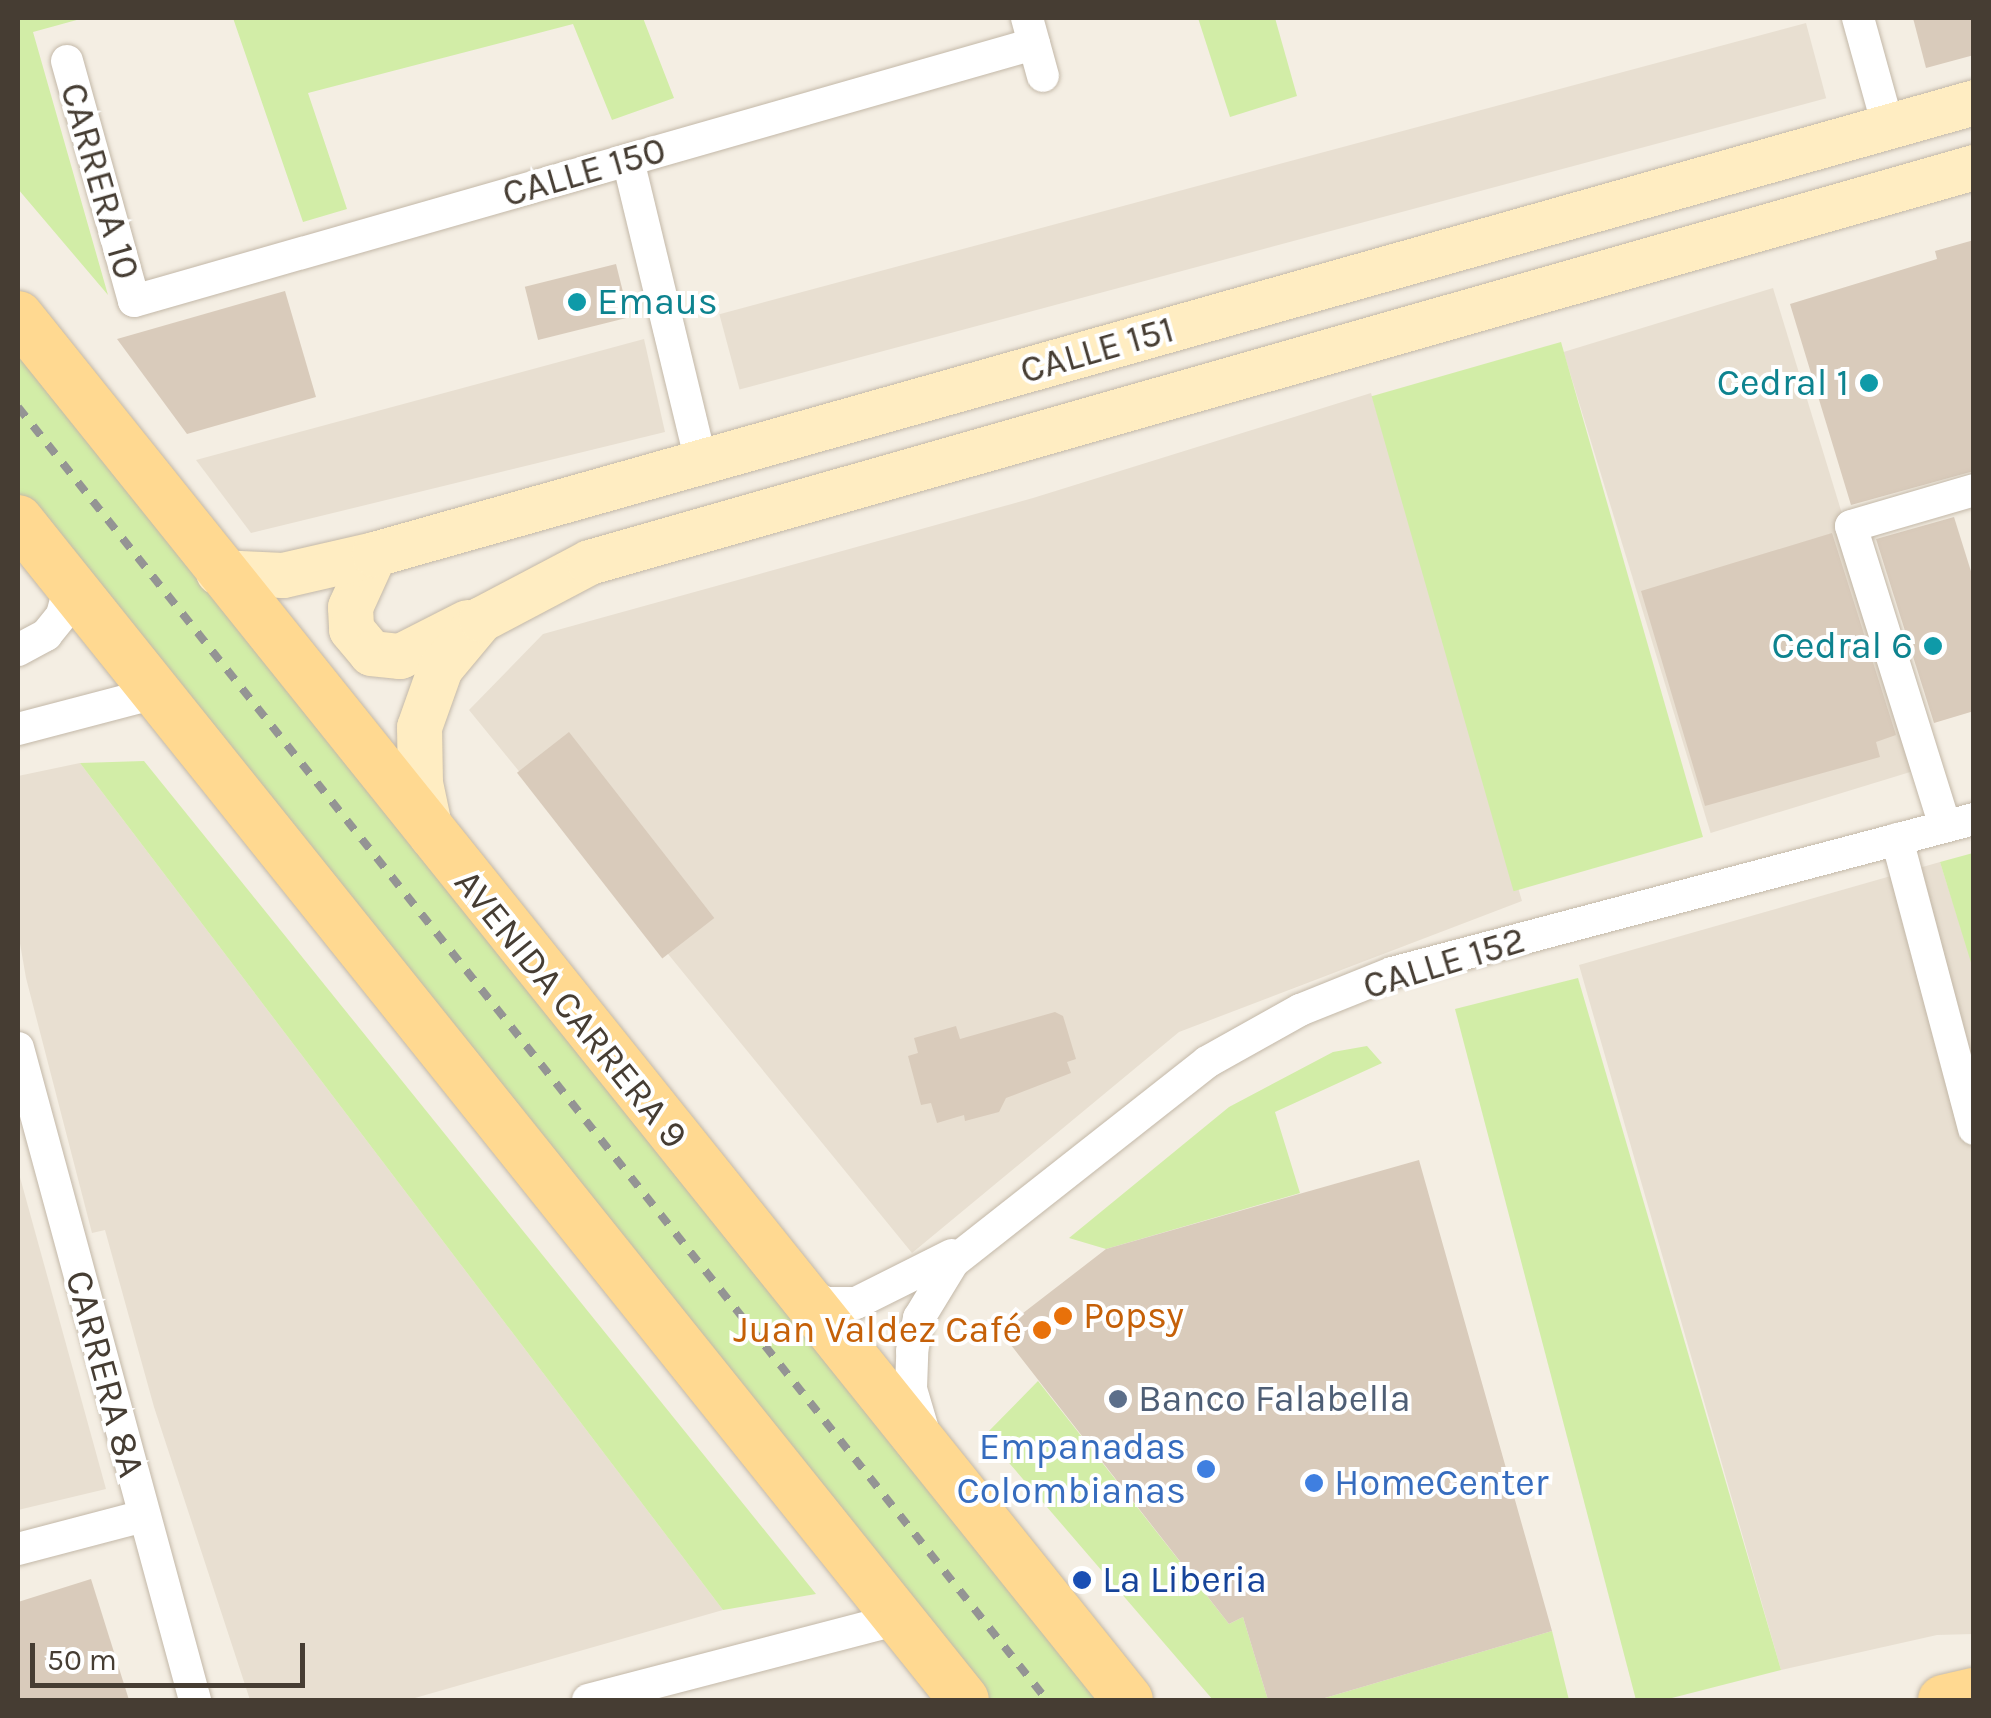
<!DOCTYPE html>
<meta charset="utf-8">
<style>
body{margin:0}
#map{position:relative;width:1991px;height:1718px;overflow:hidden;background:#f4eee3;font-family:Karla,sans-serif}
div>[style]{position:absolute}
[style*='--x']{left:calc(var(--x)*1px);top:calc(var(--y)*1px);width:calc(var(--w)*1px);rotate:calc(var(--a)*1deg)}
.residential>*{inset:0;background:#e8dfd1;transform-origin:0 0}
.green>*{inset:0;background:#d2eda7;transform-origin:0 0}
.building>*{inset:0;background:#d9cbbb;transform-origin:0 0}
.roads{filter:drop-shadow(0 0 2px #c3b8a8) drop-shadow(0 0 2px #c3b8a8)}
.street>*{height:32px;margin:-16px;padding:0 16px;transform-origin:16px;border-radius:16px;background:#fff}
.secondary>*{height:45px;margin:-22.5px;padding:0 22.5px;transform-origin:22.5px;border-radius:22.5px;background:#ffedc2}
.primary>*{height:50px;margin:-25px;padding:0 25px;transform-origin:25px;border-radius:25px;background:#ffd991}
.rail>*{height:8px;margin-top:-4px;transform-origin:0;background:repeating-linear-gradient(90deg,#949494 0 12px,transparent 0 24px)}
.dots>*{width:28px;height:28px;translate:-50% -50%;box-sizing:border-box;border:5px solid #fff;border-radius:50%}
span{translate:-50% -50%;white-space:nowrap;text-align:center;line-height:1.15;-webkit-text-stroke:8px #fff;paint-order:stroke}
.street-label{font-size:38px;color:#463d33}
.culture-label{font-size:38px;color:#0d838f}
.left{translate:0 -50%;text-align:left}
.right{translate:-100% -50%;text-align:right}
.food-label{font-size:38px;color:#c56008}
.service-label{font-size:38px;color:#4e5e75}
.shop-label{font-size:38px;color:#366cbe}
.transit-label{font-size:38px;color:#164399}
.frame{position:absolute;inset:0;border:20px solid #463d33;pointer-events:none}
.scale{position:absolute;left:30px;top:1643px;width:275px;height:45px;box-sizing:border-box;border:5px solid #463d33;border-top:0;padding-left:12px;font-size:30px;line-height:35px;white-space:nowrap;color:#463d33;-webkit-text-stroke:8px #fff;paint-order:stroke}
</style>
<div id="map">
<div class="residential">
<div style="left:1806px;top:23px;width:78px;height:1125px;rotate:75deg"></div>
<div style="left:1773px;top:288px;width:503px;height:219px;rotate:73deg"></div>
<div style="clip-path:polygon(644px 339px,665px 432px,251px 533px,196px 460px)"></div>
<div style="clip-path:polygon(1371px 393px,1522px 901px,1179px 1032px,912px 1253px,469px 710px,543px 634px,1033px 498px)"></div>
<div style="clip-path:polygon(80px 763px,723px 1610px,408px 1700px,250px 1700px,154px 1407px,105px 1230px,92px 1233px,26px 978px,18px 932px,18px 776px)"></div>
<div style="clip-path:polygon(1940px 862px,1974px 969px,1973px 1634px,1937px 1635px,1781px 1670px,1579px 965px)"></div>
<div style="clip-path:polygon(18px 1170px,106px 1489px,18px 1510px)"></div>
</div>
<div class="green">
<div style="clip-path:polygon(18px 18px,84px 18px,33px 32px,108px 295px,18px 189px)"></div>
<div style="clip-path:polygon(233px 18px,643px 18px,674px 98px,612px 120px,573px 24px,308px 93px,347px 209px,303px 222px)"></div>
<div style="clip-path:polygon(1198px 18px,1275px 18px,1297px 96px,1230px 117px)"></div>
<div style="left:1561px;top:342px;width:515px;height:197px;rotate:74deg"></div>
<div style="left:18px;top:344px;width:1733px;height:118px;rotate:51deg"></div>
<div style="clip-path:polygon(144px 761px,816px 1594px,723px 1610px,80px 763px)"></div>
<div style="clip-path:polygon(1973px 853px,1974px 853px,1973px 969px,1940px 862px)"></div>
<div style="clip-path:polygon(1578px 978px,1781px 1670px,1664px 1700px,1636px 1700px,1455px 1009px)"></div>
<div style="clip-path:polygon(1367px 1046px,1382px 1063px,1275px 1112px,1300px 1193px,1106px 1249px,1069px 1238px,1229px 1107px,1333px 1052px)"></div>
<div style="clip-path:polygon(1038px 1381px,1229px 1624px,1243px 1617px,1268px 1700px,1213px 1700px,985px 1435px)"></div>
<div style="clip-path:polygon(1552px 1631px,1569px 1700px,1318px 1700px)"></div>
</div>
<div class="building">
<div style="clip-path:polygon(1913px 18px,1974px 18px,1974px 55px,1926px 68px)"></div>
<div style="clip-path:polygon(1974px 240px,1974px 471px,1851px 505px,1790px 304px,1937px 259px,1935px 251px)"></div>
<div style="left:616px;top:264px;width:55px;height:94px;rotate:76deg"></div>
<div style="clip-path:polygon(285px 291px,316px 397px,187px 434px,117px 339px)"></div>
<div style="clip-path:polygon(1954px 517px,1974px 581px,1974px 711px,1934px 723px,1876px 539px)"></div>
<div style="clip-path:polygon(1832px 533px,1896px 735px,1876px 742px,1880px 757px,1705px 806px,1641px 591px)"></div>
<div style="left:569px;top:732px;width:236px;height:66px;rotate:52deg"></div>
<div style="clip-path:polygon(1055px 1012px,1063px 1016px,1076px 1059px,1067px 1062px,1071px 1073px,1006px 1098px,999px 1112px,965px 1121px,964px 1115px,937px 1123px,931px 1103px,921px 1105px,908px 1056px,918px 1053px,914px 1038px,956px 1026px,960px 1039px)"></div>
<div style="clip-path:polygon(1419px 1160px,1552px 1631px,1318px 1700px,1268px 1700px,1243px 1617px,1229px 1624px,1000px 1331px,1106px 1249px)"></div>
<div style="clip-path:polygon(91px 1579px,129px 1700px,18px 1700px,18px 1602px)"></div>
</div>
<div class="roads">
<div class="street">
<div style="--x:1027;--y:18;--w:60;--a:74.6"></div>
<div style="--x:1858;--y:18;--w:112;--a:74.5"></div>
<div style="--x:67;--y:61;--w:249;--a:74.4"></div>
<div style="--x:134;--y:301;--w:936;--a:-15.94"></div>
<div style="--x:628;--y:160;--w:311;--a:76.4"></div>
<div style="--x:18;--y:650;--w:32;--a:-28"></div>
<div style="--x:46;--y:635;--w:26;--a:-51"></div>
<div style="--x:62;--y:615;--w:28;--a:-75"></div>
<div style="--x:18;--y:729;--w:138;--a:-14.7"></div>
<div style="--x:1945;--y:826;--w:314;--a:-107.4"></div>
<div style="--x:1851;--y:526;--w:128;--a:-16.3"></div>
<div style="--x:1897;--y:839;--w:300;--a:75.1"></div>
<div style="--x:18;--y:1048;--w:676;--a:74.81"></div>
<div style="--x:801;--y:1291;--w:29;--a:25"></div>
<div style="--x:827;--y:1303;--w:29;--a:0"></div>
<div style="--x:856;--y:1303;--w:107;--a:-26.6"></div>
<div style="--x:924;--y:1433;--w:46;--a:-106.5"></div>
<div style="--x:911;--y:1389;--w:38;--a:-88"></div>
<div style="--x:912;--y:1351;--w:34;--a:-78"></div>
<div style="--x:919;--y:1318;--w:66;--a:-58.7"></div>
<div style="--x:953;--y:1262;--w:323;--a:-38.2"></div>
<div style="--x:1207;--y:1062;--w:107;--a:-29.2"></div>
<div style="--x:1300;--y:1010;--w:99;--a:-21.9"></div>
<div style="--x:1392;--y:973;--w:602;--a:-14.82"></div>
<div style="--x:18;--y:1549;--w:130;--a:-14.7"></div>
<div style="--x:588;--y:1700;--w:320;--a:-14.6"></div>
</div>
<div class="secondary">
<div style="--x:374;--y:554;--w:58;--a:114.4"></div>
<div style="--x:350;--y:607;--w:22;--a:87"></div>
<div style="--x:351;--y:629;--w:31;--a:50"></div>
<div style="--x:371;--y:653;--w:29;--a:6"></div>
<div style="--x:400;--y:656;--w:75;--a:-26.9"></div>
<div style="--x:218;--y:572;--w:65;--a:2.6"></div>
<div style="--x:283;--y:575;--w:93;--a:-13"></div>
<div style="--x:374;--y:554;--w:1663;--a:-15.77"></div>
<div style="--x:431;--y:835;--w:53;--a:-101.9"></div>
<div style="--x:420;--y:783;--w:56;--a:-91"></div>
<div style="--x:419;--y:727;--w:63;--a:-70.4"></div>
<div style="--x:440;--y:668;--w:64;--a:-50.1"></div>
<div style="--x:481;--y:619;--w:122;--a:-27.8"></div>
<div style="--x:589;--y:562;--w:1440;--a:-15.92"></div>
</div>
<div class="primary">
<div style="--x:18;--y:316;--w:1774;--a:51.27"></div>
<div style="--x:18;--y:520;--w:1512;--a:51.28"></div>
<div style="--x:1943;--y:1700;--w:32;--a:-13"></div>
</div>
</div>
<div class="rail">
<div style="--x:18;--y:407;--w:1652;--a:51.49"></div>
</div>
<div class="dots">
<div style="left:577px;top:302px;background:#0f9aa8"></div>
<div style="left:1869px;top:383px;background:#0f9aa8"></div>
<div style="left:1933px;top:646px;background:#0f9aa8"></div>
<div style="left:1063px;top:1316px;background:#e8710a"></div>
<div style="left:1042px;top:1330px;background:#e8710a"></div>
<div style="left:1118px;top:1399px;background:#5c6f8a"></div>
<div style="left:1206px;top:1469px;background:#3f7fe0"></div>
<div style="left:1314px;top:1483px;background:#3f7fe0"></div>
<div style="left:1082px;top:1580px;background:#1a4fb4"></div>
</div>
<div class="street-label">
<span style="left:584px;top:172px;rotate:-16deg">CALLE 150</span>
<span style="left:100px;top:181px;rotate:74deg">CARRERA 10</span>
<span style="left:1097px;top:350px;rotate:-16deg">CALLE 151</span>
<span style="left:1444px;top:963px;rotate:-17deg">CALLE 152</span>
<span style="left:571px;top:1009px;rotate:51deg">AVENIDA CARRERA 9</span>
<span style="left:105px;top:1374px;rotate:75deg">CARRERA 8A</span>
</div>
<div class="culture-label">
<span class="left" style="left:597px;top:302px">Emaus</span>
<span class="right" style="left:1849px;top:383px">Cedral 1</span>
<span class="right" style="left:1913px;top:646px">Cedral 6</span>
</div>
<div class="food-label">
<span class="left" style="left:1083px;top:1316px">Popsy</span>
<span class="right" style="left:1022px;top:1330px">Juan Valdez Café</span>
</div>
<div class="service-label">
<span class="left" style="left:1138px;top:1399px">Banco Falabella</span>
</div>
<div class="shop-label">
<span class="right" style="left:1186px;top:1469px">Empanadas<br>Colombianas</span>
<span class="left" style="left:1334px;top:1483px">HomeCenter</span>
</div>
<div class="transit-label">
<span class="left" style="left:1102px;top:1580px">La Liberia</span>
</div>
<div class="frame"></div>
<div class="scale">50 m</div>
</div>
